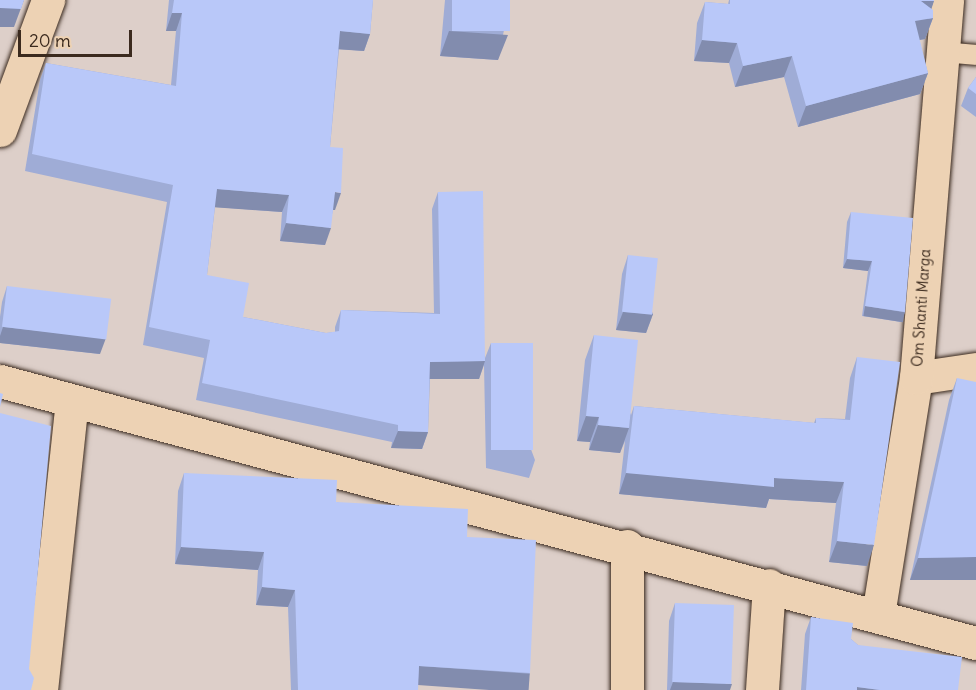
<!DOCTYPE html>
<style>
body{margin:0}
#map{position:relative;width:976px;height:690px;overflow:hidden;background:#ddcfc9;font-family:Delius,sans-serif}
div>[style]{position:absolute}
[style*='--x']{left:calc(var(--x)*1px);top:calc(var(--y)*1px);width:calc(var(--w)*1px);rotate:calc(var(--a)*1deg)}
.roads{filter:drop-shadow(0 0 2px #3b2a1e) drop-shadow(0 0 2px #3b2a1e)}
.service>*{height:20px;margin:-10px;padding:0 10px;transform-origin:10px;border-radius:10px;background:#edd2b4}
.minor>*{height:33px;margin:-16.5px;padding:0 16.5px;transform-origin:16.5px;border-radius:16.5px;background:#edd2b4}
.tertiary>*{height:33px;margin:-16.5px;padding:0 16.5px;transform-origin:16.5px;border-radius:16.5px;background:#edd2b4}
.wall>*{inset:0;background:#9facd6}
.shaded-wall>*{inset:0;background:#828cae;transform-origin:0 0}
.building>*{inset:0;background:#b9c8f9;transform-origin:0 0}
span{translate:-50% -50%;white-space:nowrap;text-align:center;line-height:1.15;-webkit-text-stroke:4.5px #edd2b4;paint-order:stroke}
.street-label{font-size:15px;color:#3b2a1e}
.scale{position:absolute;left:18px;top:30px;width:114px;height:27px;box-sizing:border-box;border:3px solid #3b2a1e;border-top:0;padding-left:8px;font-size:18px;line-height:21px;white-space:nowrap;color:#3b2a1e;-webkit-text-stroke:4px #edd2b4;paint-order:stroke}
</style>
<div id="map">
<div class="roads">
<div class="service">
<div style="--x:942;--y:52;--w:34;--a:5"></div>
</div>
<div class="minor">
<div style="--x:0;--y:130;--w:139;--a:-69.7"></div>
<div style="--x:916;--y:378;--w:61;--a:-8.5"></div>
<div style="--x:878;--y:615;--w:240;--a:-80.9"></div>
<div style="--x:916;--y:378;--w:379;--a:-85.3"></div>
<div style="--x:41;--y:690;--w:290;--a:-83.9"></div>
<div style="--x:627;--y:690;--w:144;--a:-90"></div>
<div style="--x:762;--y:690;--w:105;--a:-86.2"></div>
</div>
<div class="tertiary">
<div style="--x:0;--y:381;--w:1011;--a:15.03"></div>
</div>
</div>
<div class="wall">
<div style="clip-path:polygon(169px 0,373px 0,370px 34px,364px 51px,339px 49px,330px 147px,335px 210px,333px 210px,325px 245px,280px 241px,282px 212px,215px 207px,207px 275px,243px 317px,326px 333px,335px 332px,335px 327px,341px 310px,434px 313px,432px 209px,438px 192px,485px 358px,491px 343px,535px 460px,529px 478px,486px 468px,484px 365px,479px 379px,430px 379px,428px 432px,422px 449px,391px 448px,392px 442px,196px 400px,204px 358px,143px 345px,167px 202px,25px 171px,40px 80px,46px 63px,171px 85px,176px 31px,166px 31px)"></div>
<div style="clip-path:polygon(445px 0,510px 0,498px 60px,440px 56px)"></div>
<div style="clip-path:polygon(729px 0,934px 0,931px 9px,933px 18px,925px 39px,919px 40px,928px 73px,920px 94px,798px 127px,784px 77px,735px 87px,729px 63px,694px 61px,697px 23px,705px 2px,728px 4px)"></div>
<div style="clip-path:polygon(976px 77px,976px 117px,961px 106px,968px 88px)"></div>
<div style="clip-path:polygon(851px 212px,905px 312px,901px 322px,862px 316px,868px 271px,843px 268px,847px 222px)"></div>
<div style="clip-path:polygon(628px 255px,653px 314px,646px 333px,616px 330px,622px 274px)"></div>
<div style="clip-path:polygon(7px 286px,100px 354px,0 343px,0 317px,2px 302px)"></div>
<div style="clip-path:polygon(594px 335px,631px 415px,634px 406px,814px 423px,816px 418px,845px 419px,850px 378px,857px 357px,867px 566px,829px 562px,836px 503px,769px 499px,766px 508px,619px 494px,625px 441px,620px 453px,589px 450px,590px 442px,577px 441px,585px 360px)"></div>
<div style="clip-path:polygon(957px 378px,976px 580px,910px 580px,949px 400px)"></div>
<div style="clip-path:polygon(184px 473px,336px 502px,467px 537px,530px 673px,524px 690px,418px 684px,418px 690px,291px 690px,288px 607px,256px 605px,258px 570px,175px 564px,178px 491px)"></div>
<div style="clip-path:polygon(675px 603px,730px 690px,667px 690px,669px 621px)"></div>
<div style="clip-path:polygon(811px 617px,851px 639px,858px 645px,958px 690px,801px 690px,805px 634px)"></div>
</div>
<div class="shaded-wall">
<div style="clip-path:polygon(24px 0,14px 27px,0 27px,0 8px)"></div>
<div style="clip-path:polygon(921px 1px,934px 1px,928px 19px,933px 18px,925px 39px,907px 42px)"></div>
<div style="clip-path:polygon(172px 13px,182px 13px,176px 31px,166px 31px)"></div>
<div style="clip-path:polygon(340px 31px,370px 34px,364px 51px,334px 49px)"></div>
<div style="clip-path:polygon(449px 31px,508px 35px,498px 60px,440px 56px)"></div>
<div style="clip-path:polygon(702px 40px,737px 43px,729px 63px,694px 61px)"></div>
<div style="clip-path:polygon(792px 56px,784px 77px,735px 87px,743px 66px)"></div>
<div style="clip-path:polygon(928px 73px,920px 94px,798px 127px,806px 106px)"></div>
<div style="clip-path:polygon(217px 189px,289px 195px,282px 212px,211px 207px)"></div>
<div style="clip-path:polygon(335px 192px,341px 193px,335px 210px,329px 210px)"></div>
<div style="clip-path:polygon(286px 223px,331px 228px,325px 245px,280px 241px)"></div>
<div style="clip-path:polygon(847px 259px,872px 261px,868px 271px,843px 268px)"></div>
<div style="left:865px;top:306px;width:40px;height:10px;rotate:9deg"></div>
<div style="clip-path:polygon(623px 312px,653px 314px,646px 333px,616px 330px)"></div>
<div style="clip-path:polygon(3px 327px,106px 338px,100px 354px,0 343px,0 336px)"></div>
<div style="clip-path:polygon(485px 361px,479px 379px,424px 379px,430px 362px)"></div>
<div style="clip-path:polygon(586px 416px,599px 417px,590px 442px,577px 441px)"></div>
<div style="clip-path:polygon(598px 425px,629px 428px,620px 453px,589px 450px)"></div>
<div style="clip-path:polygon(398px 431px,428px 432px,422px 449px,391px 448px)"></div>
<div style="clip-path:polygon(626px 473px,774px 478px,844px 482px,836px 503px,769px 499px,766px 508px,619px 494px)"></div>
<div style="clip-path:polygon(837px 541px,874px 545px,867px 566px,829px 562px)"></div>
<div style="clip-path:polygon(181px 547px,264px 552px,258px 570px,175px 564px)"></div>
<div style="clip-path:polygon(976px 557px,976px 580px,910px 580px,918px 558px)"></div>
<div style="clip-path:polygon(262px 587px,295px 590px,288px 607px,256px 605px)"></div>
<div style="left:419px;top:666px;width:111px;height:19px;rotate:4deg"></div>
<div style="clip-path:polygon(673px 682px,732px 684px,730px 690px,670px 690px)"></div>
<div style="clip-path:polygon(857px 687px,880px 690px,856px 690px)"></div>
</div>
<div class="building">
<div style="clip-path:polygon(0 0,24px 0,21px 9px,0 8px)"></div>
<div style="clip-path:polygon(174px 0,373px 0,370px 34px,340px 31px,330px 147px,343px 148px,341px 193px,335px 192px,331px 228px,286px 223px,289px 195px,217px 189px,207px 275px,249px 283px,243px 317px,326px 333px,339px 331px,341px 310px,440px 314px,438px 192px,483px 191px,485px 361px,430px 362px,428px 432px,398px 431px,398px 425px,202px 383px,210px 340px,149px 327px,173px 185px,32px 154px,46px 63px,176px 86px,182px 13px,172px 13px)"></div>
<div style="left:452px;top:0;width:58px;height:31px"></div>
<div style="clip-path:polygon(730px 0,934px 0,934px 1px,921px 1px,933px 10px,933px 18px,915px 21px,928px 73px,806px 106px,792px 56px,743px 66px,737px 43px,702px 40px,705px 2px,730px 4px)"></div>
<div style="clip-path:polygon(976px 77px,976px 94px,968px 88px)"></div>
<div style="clip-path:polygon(851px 212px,913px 218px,905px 312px,865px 306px,872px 261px,847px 259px)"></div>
<div style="left:628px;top:255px;width:30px;height:57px;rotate:6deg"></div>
<div style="left:7px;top:286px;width:105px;height:41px;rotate:7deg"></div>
<div style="clip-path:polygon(594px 335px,638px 340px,629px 428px,598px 425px,599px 417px,586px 416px)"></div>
<div style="left:491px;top:343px;width:42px;height:107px"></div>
<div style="clip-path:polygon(857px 357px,900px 362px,874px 545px,837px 541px,844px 482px,774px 478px,774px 487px,626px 473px,634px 406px,816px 423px,816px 418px,850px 420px)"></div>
<div style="clip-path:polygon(957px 378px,976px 382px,976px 557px,918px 558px)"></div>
<div style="clip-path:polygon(0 393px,3px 394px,0 407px)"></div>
<div style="clip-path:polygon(0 413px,51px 426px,29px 669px,34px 678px,31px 690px,0 690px)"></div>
<div style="clip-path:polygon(184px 473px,337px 480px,336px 502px,468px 509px,467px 537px,536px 540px,530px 673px,419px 666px,418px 690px,298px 690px,295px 590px,262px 587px,264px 552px,181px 547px)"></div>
<div style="left:675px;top:603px;width:59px;height:79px;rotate:2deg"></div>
<div style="clip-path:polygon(811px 617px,853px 623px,851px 639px,858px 645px,962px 657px,958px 690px,880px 690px,857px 687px,857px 690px,806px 690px)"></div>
</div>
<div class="street-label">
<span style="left:921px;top:308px;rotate:-86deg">Om Shanti Marga</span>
</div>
<div class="scale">20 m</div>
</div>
